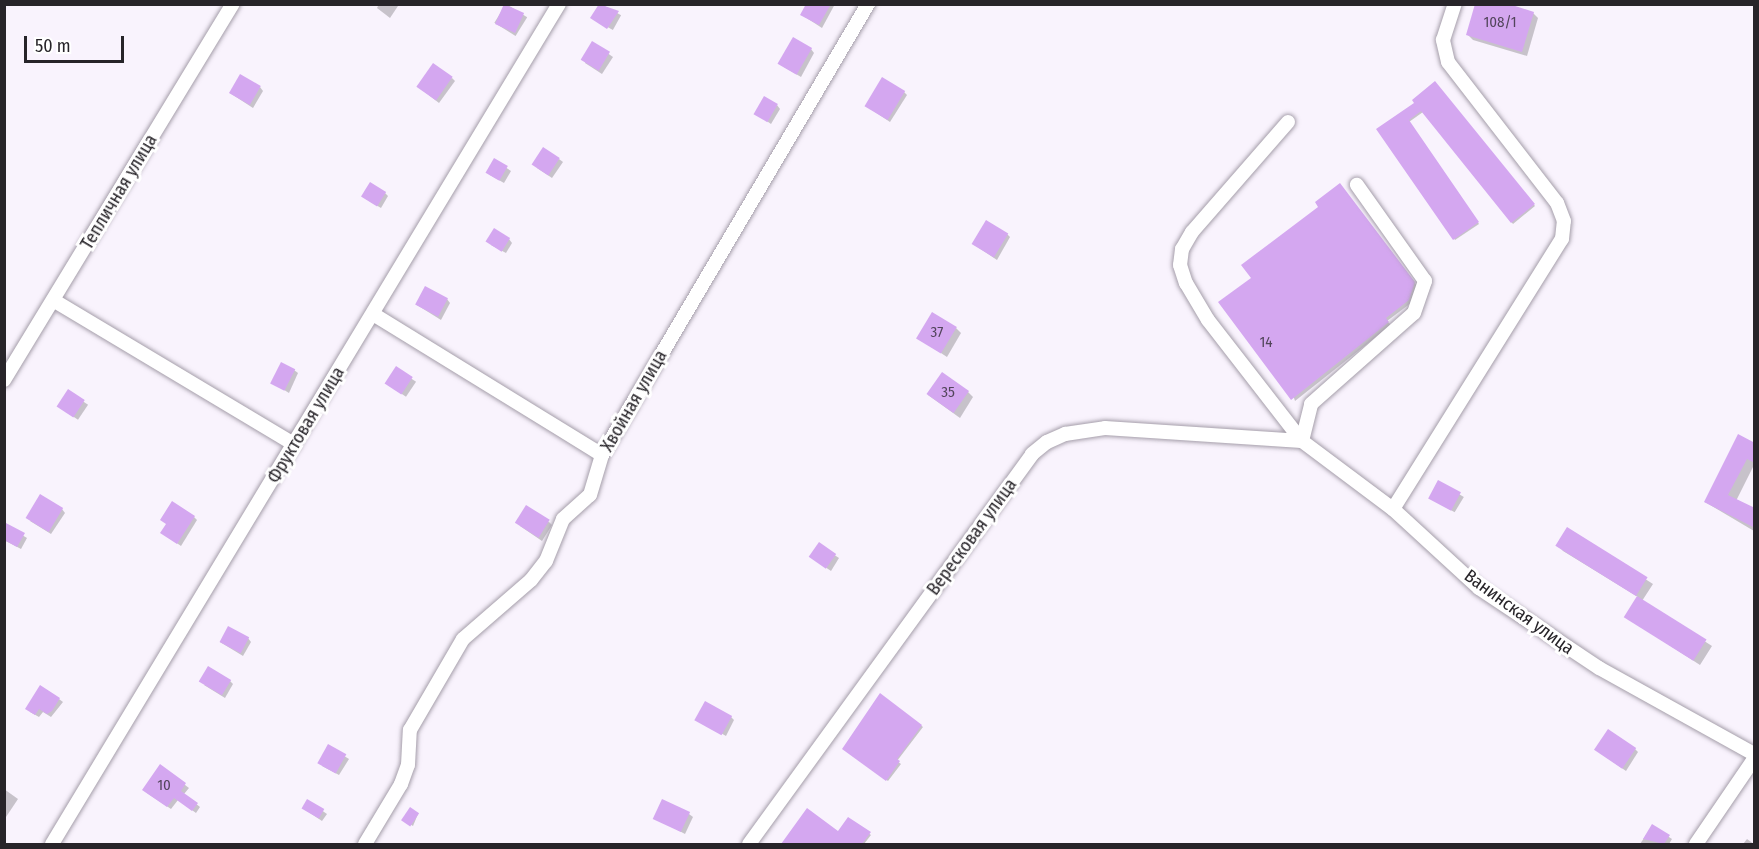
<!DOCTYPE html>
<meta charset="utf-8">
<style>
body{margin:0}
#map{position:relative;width:1759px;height:849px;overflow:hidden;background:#f9f3fd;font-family:"Fira Sans Condensed",sans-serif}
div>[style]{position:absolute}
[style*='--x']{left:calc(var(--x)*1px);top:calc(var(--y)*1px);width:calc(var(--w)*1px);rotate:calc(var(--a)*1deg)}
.shadow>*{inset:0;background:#0003;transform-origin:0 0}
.building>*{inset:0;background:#d4a7f0;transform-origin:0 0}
.roads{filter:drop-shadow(0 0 2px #a59eaa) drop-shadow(0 0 2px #a59eaa)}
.minor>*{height:14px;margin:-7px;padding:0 7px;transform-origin:7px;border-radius:7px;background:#fff}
span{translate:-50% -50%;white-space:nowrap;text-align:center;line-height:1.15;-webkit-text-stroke:6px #fff;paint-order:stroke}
.number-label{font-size:15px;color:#52455b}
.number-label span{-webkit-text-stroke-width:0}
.street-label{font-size:18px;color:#272429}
.frame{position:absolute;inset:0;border:6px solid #272429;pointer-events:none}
.scale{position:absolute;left:24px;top:36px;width:100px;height:27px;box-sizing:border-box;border:3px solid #272429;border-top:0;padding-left:8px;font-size:18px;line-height:21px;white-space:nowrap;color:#272429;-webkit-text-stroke:4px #fff;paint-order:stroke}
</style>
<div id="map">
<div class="shadow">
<div style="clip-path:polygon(379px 4px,396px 4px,398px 6px,390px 18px,377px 8px)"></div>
<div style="left:506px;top:4px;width:25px;height:22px;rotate:32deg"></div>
<div style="left:601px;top:4px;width:23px;height:17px;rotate:29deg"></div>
<div style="clip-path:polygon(808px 4px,835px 4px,822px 28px,802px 15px)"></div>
<div style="clip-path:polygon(1533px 13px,1538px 18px,1527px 56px,1473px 40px,1468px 35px)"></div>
<div style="clip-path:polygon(593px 43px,613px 57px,602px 74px,585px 63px)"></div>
<div style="clip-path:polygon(811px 49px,814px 53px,801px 77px,784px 67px)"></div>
<div style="clip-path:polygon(452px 78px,455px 81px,439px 103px,421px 89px)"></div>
<div style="clip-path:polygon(1435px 83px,1535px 206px,1513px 224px,1423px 112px,1409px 122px,1479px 224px,1455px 240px,1378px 130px,1416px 103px)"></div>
<div style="clip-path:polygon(260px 87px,263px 91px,253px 108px,230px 93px)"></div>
<div style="clip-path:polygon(904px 92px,907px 95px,890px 122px,866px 106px)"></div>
<div style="clip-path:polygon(777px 105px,780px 109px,771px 124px,755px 113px)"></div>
<div style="clip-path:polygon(559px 159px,563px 162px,552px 178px,537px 168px)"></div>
<div style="clip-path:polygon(494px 160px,511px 171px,504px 183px,490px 175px)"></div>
<div style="clip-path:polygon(1342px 187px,1417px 286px,1411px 303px,1387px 321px,1391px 325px,1295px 401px,1253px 278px)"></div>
<div style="clip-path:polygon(385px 193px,388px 196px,381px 208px,366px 199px)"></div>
<div style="clip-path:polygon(1007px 234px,1010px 237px,997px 260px,973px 244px)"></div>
<div style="clip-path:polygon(509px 239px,512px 243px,506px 253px,491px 245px)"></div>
<div style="clip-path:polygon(447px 299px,450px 303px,441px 320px,417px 305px)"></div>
<div style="clip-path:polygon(956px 328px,961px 333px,947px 357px,918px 338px)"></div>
<div style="left:397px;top:369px;width:23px;height:18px;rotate:34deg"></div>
<div style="clip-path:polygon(294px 370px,298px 373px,289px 393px,273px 383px)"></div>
<div style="left:69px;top:392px;width:23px;height:18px;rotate:34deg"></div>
<div style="clip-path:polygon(968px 392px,973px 397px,960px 418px,928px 395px)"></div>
<div style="clip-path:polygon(1754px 445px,1754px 465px,1736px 501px,1754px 510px,1754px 531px,1705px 502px)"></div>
<div style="left:1439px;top:482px;width:29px;height:18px;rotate:31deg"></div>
<div style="clip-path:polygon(62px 509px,65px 513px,51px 534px,30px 521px)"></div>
<div style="clip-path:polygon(194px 517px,197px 520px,181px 546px,162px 533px,167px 524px)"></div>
<div style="clip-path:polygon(549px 522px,552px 525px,542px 541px,520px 526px)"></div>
<div style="clip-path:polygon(4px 524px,27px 538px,21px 549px,4px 540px)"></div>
<div style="clip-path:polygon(1567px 529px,1653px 584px,1642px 601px,1712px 646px,1700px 665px,1626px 617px,1638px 597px,1563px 551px,1558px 545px)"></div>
<div style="clip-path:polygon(819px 545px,839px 558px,831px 571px,815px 560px)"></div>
<div style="clip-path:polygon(248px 638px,251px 642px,243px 656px,220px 642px)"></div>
<div style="clip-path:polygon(230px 681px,233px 684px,225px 698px,204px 685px)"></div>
<div style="clip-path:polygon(881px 695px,923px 727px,897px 761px,901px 764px,888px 781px,844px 749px)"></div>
<div style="clip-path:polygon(59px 699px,63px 702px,51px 717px,43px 712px,39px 717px,30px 712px)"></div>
<div style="clip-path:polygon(731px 717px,734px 720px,726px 736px,698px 720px)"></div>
<div style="clip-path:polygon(328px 746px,349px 759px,339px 775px,322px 766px)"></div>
<div style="clip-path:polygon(1635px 749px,1638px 752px,1626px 771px,1596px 750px)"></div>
<div style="clip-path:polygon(160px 766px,189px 788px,184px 794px,200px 807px,196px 813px,178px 800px,171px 809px,147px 793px)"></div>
<div style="clip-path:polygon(4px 789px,18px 799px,4px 820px)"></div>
<div style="clip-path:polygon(308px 801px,327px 814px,322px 821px,307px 811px)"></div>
<div style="clip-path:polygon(807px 810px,839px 833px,848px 819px,871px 835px,864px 844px,783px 844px)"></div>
<div style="clip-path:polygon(418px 814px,413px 826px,405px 821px)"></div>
<div style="clip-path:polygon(689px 814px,693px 817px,685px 834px,655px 818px)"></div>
<div style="clip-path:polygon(1652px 826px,1672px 839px,1669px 844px,1640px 844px)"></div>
<div style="clip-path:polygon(1747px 839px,1754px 844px,1743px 844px)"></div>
</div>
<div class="building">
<div style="left:504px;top:4px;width:22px;height:22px;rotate:24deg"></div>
<div style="clip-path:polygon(599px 4px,619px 11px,607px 29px,590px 18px)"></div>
<div style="clip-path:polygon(806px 4px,831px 4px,819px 25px,800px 15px)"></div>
<div style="clip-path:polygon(1475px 4px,1509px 4px,1534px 12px,1522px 52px,1466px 35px)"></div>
<div style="left:793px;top:37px;width:22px;height:31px;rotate:30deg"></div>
<div style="left:592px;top:41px;width:21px;height:22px;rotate:31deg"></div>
<div style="left:433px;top:63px;width:24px;height:29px;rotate:35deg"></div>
<div style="left:240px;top:74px;width:24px;height:22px;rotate:30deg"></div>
<div style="left:882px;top:77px;width:27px;height:34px;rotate:31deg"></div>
<div style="clip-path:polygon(1435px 81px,1535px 204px,1511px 223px,1421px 111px,1409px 120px,1479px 222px,1453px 240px,1376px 129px,1414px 103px,1412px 100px)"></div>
<div style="left:764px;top:96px;width:16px;height:21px;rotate:30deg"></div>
<div style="left:543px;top:147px;width:20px;height:21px;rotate:33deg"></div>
<div style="left:494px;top:158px;width:16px;height:17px;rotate:30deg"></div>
<div style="left:370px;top:182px;width:19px;height:17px;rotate:32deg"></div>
<div style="clip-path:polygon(1340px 183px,1415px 282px,1409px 300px,1386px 318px,1389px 322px,1291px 400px,1218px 302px,1251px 278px,1241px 265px,1318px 207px,1315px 202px)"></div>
<div style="left:986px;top:220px;width:26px;height:28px;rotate:31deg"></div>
<div style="left:494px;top:228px;width:19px;height:16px;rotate:32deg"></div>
<div style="left:425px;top:286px;width:26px;height:21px;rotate:28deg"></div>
<div style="left:932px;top:312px;width:29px;height:31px;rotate:31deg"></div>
<div style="left:281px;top:362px;width:16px;height:24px;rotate:27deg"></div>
<div style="left:396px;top:366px;width:20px;height:21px;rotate:33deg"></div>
<div style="left:942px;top:372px;width:33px;height:27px;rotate:35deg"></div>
<div style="left:68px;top:389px;width:20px;height:21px;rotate:33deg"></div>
<div style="clip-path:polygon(1738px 434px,1755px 443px,1755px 463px,1747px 459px,1728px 495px,1755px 508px,1755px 528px,1704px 502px)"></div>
<div style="left:1438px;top:480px;width:26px;height:21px;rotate:28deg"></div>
<div style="left:40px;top:494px;width:27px;height:28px;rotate:31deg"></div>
<div style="clip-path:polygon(172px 501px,195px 516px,177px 544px,160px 533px,166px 524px,160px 520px)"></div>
<div style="left:526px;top:505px;width:28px;height:21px;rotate:32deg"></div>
<div style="clip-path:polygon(4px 522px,25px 533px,17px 547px,4px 540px)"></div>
<div style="left:1567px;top:527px;width:95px;height:22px;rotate:32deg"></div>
<div style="left:819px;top:542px;width:21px;height:18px;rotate:35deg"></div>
<div style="left:1637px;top:596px;width:82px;height:25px;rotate:32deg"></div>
<div style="left:228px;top:626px;width:24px;height:18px;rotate:28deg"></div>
<div style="left:208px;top:666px;width:27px;height:18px;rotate:31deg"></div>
<div style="clip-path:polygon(40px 685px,60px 698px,52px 711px,47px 714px,39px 709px,35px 715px,25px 709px)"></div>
<div style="clip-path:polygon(880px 693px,922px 725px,897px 759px,900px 761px,886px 781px,842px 749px)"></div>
<div style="left:705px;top:701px;width:31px;height:22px;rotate:29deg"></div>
<div style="left:1608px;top:729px;width:34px;height:25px;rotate:34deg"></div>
<div style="left:328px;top:744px;width:21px;height:22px;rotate:29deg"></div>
<div style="clip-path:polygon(160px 764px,186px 783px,181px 791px,198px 803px,192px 811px,174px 798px,167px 807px,142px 790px)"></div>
<div style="left:307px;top:799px;width:20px;height:11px;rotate:30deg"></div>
<div style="left:662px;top:799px;width:31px;height:22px;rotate:25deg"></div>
<div style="left:410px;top:807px;width:11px;height:16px;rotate:34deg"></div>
<div style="clip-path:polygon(807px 808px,838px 831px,848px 817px,871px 832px,862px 844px,781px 844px)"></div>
<div style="clip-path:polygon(1652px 824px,1670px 835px,1664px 844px,1643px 839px)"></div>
</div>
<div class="roads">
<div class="minor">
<div style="--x:1288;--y:122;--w:146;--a:131.1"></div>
<div style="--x:1192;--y:232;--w:20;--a:120"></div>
<div style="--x:1182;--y:249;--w:16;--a:97"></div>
<div style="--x:1180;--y:265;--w:19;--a:72"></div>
<div style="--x:1186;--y:283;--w:43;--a:59.3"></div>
<div style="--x:1208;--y:320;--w:153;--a:52.2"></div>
<div style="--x:1302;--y:441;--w:114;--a:36.8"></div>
<div style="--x:1393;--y:509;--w:117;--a:42.6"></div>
<div style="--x:1479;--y:588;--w:144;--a:33.7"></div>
<div style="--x:1599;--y:668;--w:177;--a:29"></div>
<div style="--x:53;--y:300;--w:281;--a:30.9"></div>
<div style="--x:373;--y:314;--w:269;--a:31.6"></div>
<div style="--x:4;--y:380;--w:440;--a:-58.7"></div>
<div style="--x:1302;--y:441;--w:38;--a:-76"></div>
<div style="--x:1311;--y:404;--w:137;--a:-41.5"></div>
<div style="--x:1414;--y:313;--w:34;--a:-71"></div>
<div style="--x:1425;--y:281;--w:118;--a:-125.3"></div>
<div style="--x:1393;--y:509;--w:319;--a:-58"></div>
<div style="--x:1562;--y:239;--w:18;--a:-84"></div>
<div style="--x:1564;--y:221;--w:19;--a:-111"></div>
<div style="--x:1557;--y:203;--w:178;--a:-127.7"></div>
<div style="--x:1448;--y:62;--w:23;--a:-103"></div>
<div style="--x:1443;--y:40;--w:38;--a:-72"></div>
<div style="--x:52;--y:844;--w:981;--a:-58.89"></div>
<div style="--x:365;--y:844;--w:70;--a:-59"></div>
<div style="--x:401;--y:784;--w:20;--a:-70"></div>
<div style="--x:408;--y:765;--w:35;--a:-87"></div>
<div style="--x:410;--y:730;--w:105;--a:-59.8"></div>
<div style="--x:463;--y:639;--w:90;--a:-40.9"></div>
<div style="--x:531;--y:580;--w:24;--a:-52"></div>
<div style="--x:546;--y:561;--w:45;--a:-68"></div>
<div style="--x:563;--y:519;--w:36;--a:-42"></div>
<div style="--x:590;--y:495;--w:42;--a:-73.3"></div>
<div style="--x:602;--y:455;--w:524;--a:-59.47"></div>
<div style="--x:749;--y:844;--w:482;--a:-54"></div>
<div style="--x:1032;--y:454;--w:19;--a:-39"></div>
<div style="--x:1047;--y:442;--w:20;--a:-24"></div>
<div style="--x:1065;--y:434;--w:40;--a:-8.5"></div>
<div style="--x:1105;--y:428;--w:197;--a:3.8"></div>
<div style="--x:1696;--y:844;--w:103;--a:-55.7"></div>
</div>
</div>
<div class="number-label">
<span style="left:1500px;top:23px">108/1</span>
<span style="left:937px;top:333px">37</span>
<span style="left:1266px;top:343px">14</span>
<span style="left:948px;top:393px">35</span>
<span style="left:164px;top:786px">10</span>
</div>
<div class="street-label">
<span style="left:119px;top:192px;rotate:-59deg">Тепличная улица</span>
<span style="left:634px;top:401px;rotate:-60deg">Хвойная улица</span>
<span style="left:306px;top:425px;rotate:-59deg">Фруктовая улица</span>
<span style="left:972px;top:537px;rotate:-54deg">Вересковая улица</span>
<span style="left:1519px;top:612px;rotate:36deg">Ванинская улица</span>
</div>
<div class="frame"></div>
<div class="scale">50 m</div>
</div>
